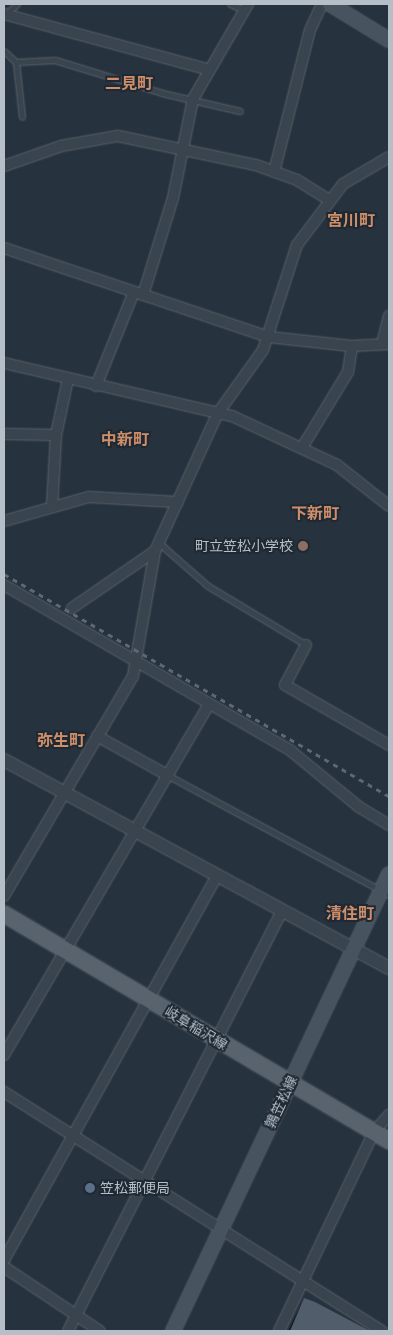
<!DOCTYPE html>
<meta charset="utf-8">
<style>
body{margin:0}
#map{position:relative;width:393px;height:1335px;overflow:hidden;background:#26323d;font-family:"Open Sans","Noto Sans JP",sans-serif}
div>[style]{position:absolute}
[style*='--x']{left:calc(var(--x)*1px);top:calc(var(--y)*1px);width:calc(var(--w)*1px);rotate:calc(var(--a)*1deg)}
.shadow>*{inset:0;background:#0007}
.building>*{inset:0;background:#515d6b}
.roads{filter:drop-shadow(0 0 1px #58626b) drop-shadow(0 0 1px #58626b)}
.service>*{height:5px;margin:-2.5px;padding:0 2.5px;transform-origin:2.5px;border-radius:2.5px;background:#3a444e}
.minor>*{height:10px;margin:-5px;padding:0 5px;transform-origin:5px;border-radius:5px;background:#3a444e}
.tertiary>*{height:12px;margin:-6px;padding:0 6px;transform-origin:6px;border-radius:6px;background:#3a444e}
.secondary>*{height:14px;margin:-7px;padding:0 7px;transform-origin:7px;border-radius:7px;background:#485360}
.primary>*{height:16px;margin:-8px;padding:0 8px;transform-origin:8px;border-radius:8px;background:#58636d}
.rail>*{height:3px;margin-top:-1.5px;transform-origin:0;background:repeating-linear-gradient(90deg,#5c6874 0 5px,transparent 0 10px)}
.dots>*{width:14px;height:14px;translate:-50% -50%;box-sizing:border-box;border:2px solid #1f2933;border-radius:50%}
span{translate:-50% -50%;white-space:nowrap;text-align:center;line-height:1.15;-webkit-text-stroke:4px #1f2933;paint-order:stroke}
.poi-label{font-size:14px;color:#b6bfc8}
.right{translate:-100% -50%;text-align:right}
.left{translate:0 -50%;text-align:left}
.street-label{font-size:14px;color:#b6bfc8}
.quarter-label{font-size:16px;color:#cf8e6a;font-weight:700}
.frame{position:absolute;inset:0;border:5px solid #b6bfc8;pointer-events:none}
</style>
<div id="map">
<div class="shadow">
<div style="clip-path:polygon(304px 1299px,325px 1310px,313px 1331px,288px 1331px)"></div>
</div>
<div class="building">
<div style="clip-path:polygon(304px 1298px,315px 1302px,370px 1331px,290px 1331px)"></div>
</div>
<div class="roads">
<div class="service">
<div style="--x:230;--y:4;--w:15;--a:23"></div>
<div style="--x:6;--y:14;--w:15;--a:-42"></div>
<div style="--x:4;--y:51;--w:16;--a:43"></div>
<div style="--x:16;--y:62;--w:55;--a:83.8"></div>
<div style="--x:16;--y:62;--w:39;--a:-3"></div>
<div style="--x:55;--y:60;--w:112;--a:17.1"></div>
<div style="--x:162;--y:93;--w:80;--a:13"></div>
<div style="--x:159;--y:543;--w:65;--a:41.3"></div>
<div style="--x:208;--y:586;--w:114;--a:31"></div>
<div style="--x:169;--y:776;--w:250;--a:28.4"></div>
</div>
<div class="minor">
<div style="--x:4;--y:14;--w:213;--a:15.2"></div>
<div style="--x:4;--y:166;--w:60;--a:-19.3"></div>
<div style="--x:61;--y:146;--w:58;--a:-10"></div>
<div style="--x:118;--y:136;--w:141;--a:11.9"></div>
<div style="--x:256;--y:165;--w:44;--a:20.1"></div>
<div style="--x:297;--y:180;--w:36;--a:32"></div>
<div style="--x:274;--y:172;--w:146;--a:-75.8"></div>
<div style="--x:310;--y:30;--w:29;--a:-65"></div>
<div style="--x:4;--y:248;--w:280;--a:18.6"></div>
<div style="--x:269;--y:337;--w:83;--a:6.2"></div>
<div style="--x:352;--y:346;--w:37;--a:-3"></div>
<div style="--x:143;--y:295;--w:102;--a:-72.8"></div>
<div style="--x:173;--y:198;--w:101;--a:-78.6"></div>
<div style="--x:193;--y:99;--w:110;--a:-59.9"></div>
<div style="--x:382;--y:344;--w:29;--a:-76"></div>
<div style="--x:4;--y:363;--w:234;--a:13.1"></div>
<div style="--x:232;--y:416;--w:116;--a:25"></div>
<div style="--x:337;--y:465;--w:66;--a:38.3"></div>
<div style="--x:96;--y:386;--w:101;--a:-68"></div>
<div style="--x:4;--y:434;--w:52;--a:1.1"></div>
<div style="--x:303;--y:446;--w:87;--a:-58.7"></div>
<div style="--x:348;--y:372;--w:26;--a:-81"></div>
<div style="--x:52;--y:507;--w:72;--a:-86.8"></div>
<div style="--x:56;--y:435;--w:57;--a:-77.9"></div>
<div style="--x:4;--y:521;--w:88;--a:-15.8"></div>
<div style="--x:89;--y:497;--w:89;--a:3.2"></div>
<div style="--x:4;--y:585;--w:332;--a:30"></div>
<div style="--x:291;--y:751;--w:88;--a:39.5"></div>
<div style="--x:359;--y:807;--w:35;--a:31"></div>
<div style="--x:72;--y:608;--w:101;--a:-34.5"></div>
<div style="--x:306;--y:645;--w:45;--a:117.7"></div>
<div style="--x:285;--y:685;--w:120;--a:30"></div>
<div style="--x:97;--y:736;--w:82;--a:29.1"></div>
<div style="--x:4;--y:896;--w:255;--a:-59.6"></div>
<div style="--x:133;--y:676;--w:127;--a:-80"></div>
<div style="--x:155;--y:551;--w:152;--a:-65.5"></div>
<div style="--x:218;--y:413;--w:77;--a:-54.5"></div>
<div style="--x:263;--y:350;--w:110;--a:-72.1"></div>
<div style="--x:297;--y:245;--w:76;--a:-53"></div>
<div style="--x:343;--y:184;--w:53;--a:-30.4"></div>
<div style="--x:4;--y:1055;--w:406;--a:-59.7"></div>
<div style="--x:4;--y:1092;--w:447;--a:32.3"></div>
<div style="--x:4;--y:1260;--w:439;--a:-61"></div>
<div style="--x:4;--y:1267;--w:115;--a:33.7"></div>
<div style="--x:68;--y:1331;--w:471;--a:-63"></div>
<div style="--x:279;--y:1331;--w:221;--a:-64.5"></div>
<div style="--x:374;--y:1132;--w:23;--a:-49"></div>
</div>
<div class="tertiary">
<div style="--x:4;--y:760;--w:438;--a:28.4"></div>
</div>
<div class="secondary">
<div style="--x:330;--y:4;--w:69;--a:31.4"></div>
<div style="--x:173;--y:1331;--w:505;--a:-64.7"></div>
</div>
<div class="primary">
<div style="--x:4;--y:914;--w:447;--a:30.5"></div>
</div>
</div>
<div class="rail">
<div style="--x:4;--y:574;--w:444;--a:30"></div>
</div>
<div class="dots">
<div style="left:303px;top:546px;background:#8d6e63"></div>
<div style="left:90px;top:1188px;background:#5c6f8a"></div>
</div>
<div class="poi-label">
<span class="right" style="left:293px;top:546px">町立笠松小学校</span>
<span class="left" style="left:100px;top:1188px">笠松郵便局</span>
</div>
<div class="street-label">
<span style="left:196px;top:1028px;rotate:31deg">岐阜稲沢線</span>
<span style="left:281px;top:1102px;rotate:-65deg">鶉笠松線</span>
</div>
<div class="quarter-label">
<span style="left:129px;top:83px">二見町</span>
<span style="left:351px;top:220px">宮川町</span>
<span style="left:125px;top:439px">中新町</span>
<span style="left:315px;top:513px">下新町</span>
<span style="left:61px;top:740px">弥生町</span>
<span style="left:350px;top:913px">清住町</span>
</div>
<div class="frame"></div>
</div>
